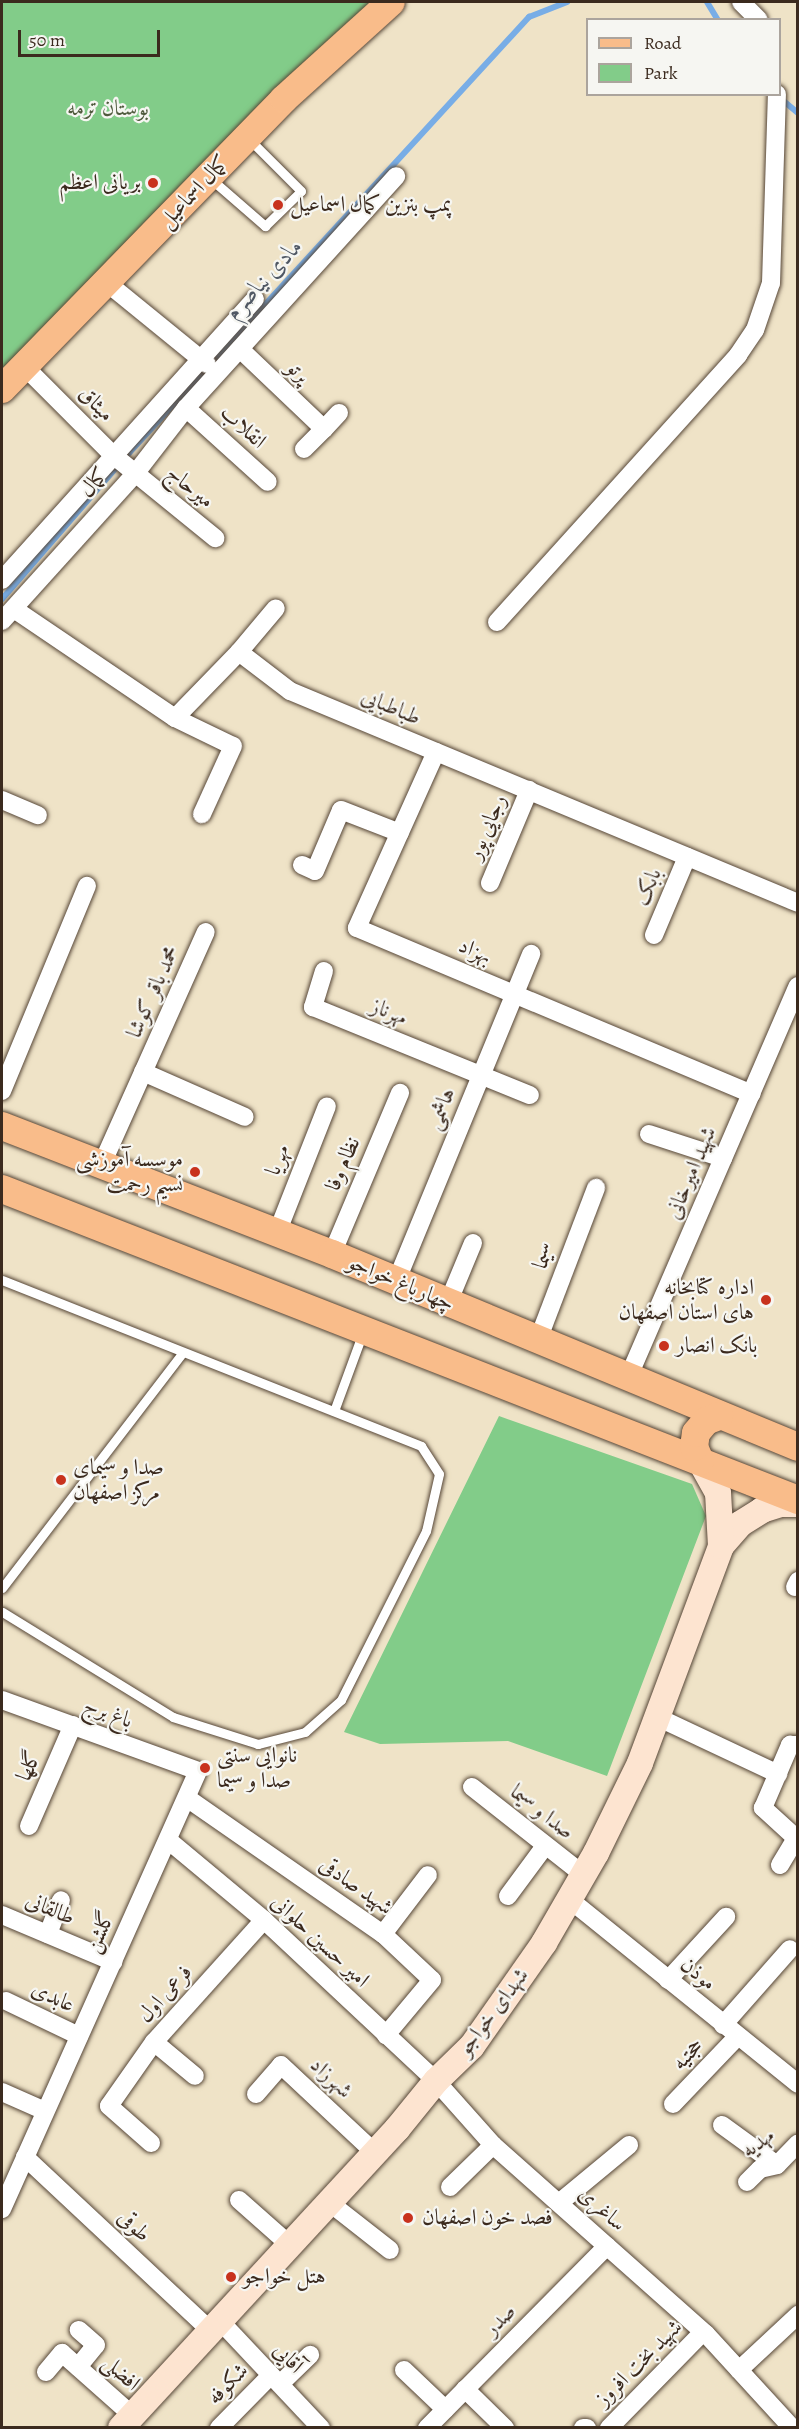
<!DOCTYPE html>
<meta charset="utf-8">
<style>
body{margin:0}
#map{position:relative;width:799px;height:2429px;overflow:hidden;background:#efe3c7;font-family:Alegreya,Amiri,serif}
div>[style]{position:absolute}
[style*='--x']{left:calc(var(--x)*1px);top:calc(var(--y)*1px);width:calc(var(--w)*1px);rotate:calc(var(--a)*1deg)}
.green>*{inset:0;background:#82cc89}
.stream>*{height:6px;margin:-3px;padding:0 3px;transform-origin:3px;border-radius:3px;background:#78ade6}
.roads{filter:drop-shadow(0 0 2px #564637) drop-shadow(0 0 2px #564637)}
.service>*{height:9px;margin:-4.5px;padding:0 4.5px;transform-origin:4.5px;border-radius:4.5px;background:#fff}
.minor>*{height:18px;margin:-9px;padding:0 9px;transform-origin:9px;border-radius:9px;background:#fff}
.secondary>*{height:26px;margin:-13px;padding:0 13px;transform-origin:13px;border-radius:13px;background:#fde4d0}
.primary>*{height:28px;margin:-14px;padding:0 14px;transform-origin:14px;border-radius:14px;background:#f9bc8a}
.dots>*{width:16px;height:16px;translate:-50% -50%;box-sizing:border-box;border:3px solid #f6f6f2;border-radius:50%}
span{translate:-50% -50%;white-space:nowrap;text-align:center;line-height:1.15;-webkit-text-stroke:4.5px #f6f6f2;paint-order:stroke}
.park-label{font-size:22px;color:#505b3e}
.poi-label{font-size:22px;color:#3b2a1e}
.right{translate:-100% -50%;text-align:right}
.left{translate:0 -50%;text-align:left}
.street-label{font-size:22px;color:#3b2a1e}
.water-label{font-size:24px;color:#505864;font-style:italic}
.frame{position:absolute;inset:0;border:3px solid #3b2a1e;pointer-events:none}
.legend{position:absolute;left:586px;top:18px;width:195px;height:78px;box-sizing:border-box;background:#f6f6f2;border:2px solid #aba49d;margin:0;padding:8px 10px;list-style:none;font-size:18px;color:#3b2a1e}
.legend li{display:flex;align-items:center;gap:12px;height:30px}
.legend b{width:30px;border:2px solid #aba49d}
.scale{position:absolute;left:18px;top:30px;width:142px;height:27px;box-sizing:border-box;border:3px solid #3b2a1e;border-top:0;padding-left:8px;font-size:18px;line-height:21px;white-space:nowrap;color:#3b2a1e;-webkit-text-stroke:4px #f6f6f2;paint-order:stroke}
</style>
<div id="map">
<div class="green">
<div style="clip-path:polygon(2px 2px,376px 2px,2px 371px)"></div>
<div style="clip-path:polygon(499px 1416px,692px 1484px,706px 1516px,607px 1776px,508px 1741px,380px 1744px,344px 1732px)"></div>
</div>
<div class="stream">
<div style="--x:707;--y:2;--w:21;--a:59"></div>
<div style="--x:780;--y:98;--w:23;--a:40"></div>
<div style="--x:2;--y:599;--w:194;--a:-49"></div>
<div style="--x:129;--y:453;--w:592;--a:-47.47"></div>
<div style="--x:529;--y:17;--w:41;--a:-21.5"></div>
</div>
<div class="roads">
<div class="service">
<div style="--x:211;--y:179;--w:72;--a:41"></div>
<div style="--x:265;--y:226;--w:50;--a:-44.2"></div>
<div style="--x:301;--y:191;--w:72;--a:-135"></div>
<div style="--x:2;--y:1280;--w:451;--a:21.6"></div>
<div style="--x:421;--y:1446;--w:33;--a:57"></div>
<div style="--x:439;--y:1474;--w:58;--a:102.8"></div>
<div style="--x:426;--y:1531;--w:189;--a:116.7"></div>
<div style="--x:341;--y:1700;--w:48;--a:138.4"></div>
<div style="--x:305;--y:1732;--w:49;--a:165.7"></div>
<div style="--x:258;--y:1744;--w:89;--a:-162.4"></div>
<div style="--x:173;--y:1717;--w:201;--a:-148.4"></div>
<div style="--x:334;--y:1411;--w:84;--a:-69.8"></div>
<div style="--x:2;--y:1588;--w:297;--a:-52.5"></div>
</div>
<div class="minor">
<div style="--x:741;--y:2;--w:25;--a:45"></div>
<div style="--x:106;--y:282;--w:130;--a:39.1"></div>
<div style="--x:240;--y:349;--w:116;--a:43.6"></div>
<div style="--x:324;--y:429;--w:22;--a:-47"></div>
<div style="--x:25;--y:367;--w:124;--a:45"></div>
<div style="--x:113;--y:455;--w:132;--a:39.1"></div>
<div style="--x:186;--y:408;--w:110;--a:42.1"></div>
<div style="--x:304;--y:449;--w:28;--a:-45"></div>
<div style="--x:2;--y:580;--w:378;--a:-48"></div>
<div style="--x:14;--y:609;--w:194;--a:34.1"></div>
<div style="--x:175;--y:718;--w:92;--a:-45.9"></div>
<div style="--x:239;--y:652;--w:64;--a:37.4"></div>
<div style="--x:290;--y:691;--w:550;--a:22.65"></div>
<div style="--x:2;--y:621;--w:198;--a:-47.9"></div>
<div style="--x:135;--y:474;--w:83;--a:-52.3"></div>
<div style="--x:186;--y:408;--w:313;--a:-47.8"></div>
<div style="--x:497;--y:622;--w:360;--a:-47.9"></div>
<div style="--x:738;--y:355;--w:30;--a:-56"></div>
<div style="--x:755;--y:330;--w:50;--a:-71.2"></div>
<div style="--x:771;--y:283;--w:189;--a:-88.2"></div>
<div style="--x:239;--y:652;--w:57;--a:-49.9"></div>
<div style="--x:175;--y:718;--w:64;--a:25.8"></div>
<div style="--x:233;--y:746;--w:75;--a:114.5"></div>
<div style="--x:436;--y:752;--w:193;--a:114.2"></div>
<div style="--x:357;--y:928;--w:428;--a:22.8"></div>
<div style="--x:2;--y:800;--w:39;--a:23"></div>
<div style="--x:302;--y:865;--w:14;--a:25"></div>
<div style="--x:315;--y:871;--w:66;--a:-66.9"></div>
<div style="--x:341;--y:810;--w:63;--a:21.3"></div>
<div style="--x:490;--y:883;--w:101;--a:-67.2"></div>
<div style="--x:654;--y:935;--w:85;--a:-67.1"></div>
<div style="--x:324;--y:971;--w:38;--a:107"></div>
<div style="--x:313;--y:1007;--w:234;--a:22.1"></div>
<div style="--x:143;--y:1072;--w:111;--a:23.8"></div>
<div style="--x:2;--y:1091;--w:222;--a:-67.5"></div>
<div style="--x:649;--y:1134;--w:78;--a:18"></div>
<div style="--x:102;--y:1164;--w:254;--a:-65.9"></div>
<div style="--x:277;--y:1233;--w:136;--a:-68.5"></div>
<div style="--x:332;--y:1254;--w:175;--a:-67.1"></div>
<div style="--x:396;--y:1282;--w:355;--a:-67.6"></div>
<div style="--x:448;--y:1303;--w:65;--a:-67.4"></div>
<div style="--x:538;--y:1340;--w:163;--a:-69.1"></div>
<div style="--x:628;--y:1378;--w:427;--a:-66.6"></div>
<div style="--x:795;--y:1587;--w:7;--a:-63"></div>
<div style="--x:2;--y:1700;--w:208;--a:19.9"></div>
<div style="--x:198;--y:1771;--w:480;--a:114.1"></div>
<div style="--x:657;--y:1717;--w:134;--a:25.2"></div>
<div style="--x:472;--y:1787;--w:142;--a:38.2"></div>
<div style="--x:187;--y:1798;--w:239;--a:34.8"></div>
<div style="--x:383;--y:1934;--w:67;--a:43.2"></div>
<div style="--x:432;--y:1980;--w:72;--a:129.9"></div>
<div style="--x:29;--y:1826;--w:110;--a:-66.5"></div>
<div style="--x:168;--y:1840;--w:125;--a:39.8"></div>
<div style="--x:264;--y:1920;--w:236;--a:43.1"></div>
<div style="--x:436;--y:2081;--w:86;--a:48.3"></div>
<div style="--x:493;--y:2145;--w:285;--a:41.6"></div>
<div style="--x:706;--y:2334;--w:127;--a:47.5"></div>
<div style="--x:780;--y:1865;--w:31;--a:-59"></div>
<div style="--x:796;--y:1838;--w:45;--a:-137.7"></div>
<div style="--x:763;--y:1808;--w:69;--a:-66.8"></div>
<div style="--x:790;--y:1745;--w:8;--a:0"></div>
<div style="--x:508;--y:1896;--w:62;--a:-53.5"></div>
<div style="--x:569;--y:1899;--w:294;--a:38.9"></div>
<div style="--x:2;--y:1915;--w:121;--a:22.9"></div>
<div style="--x:48;--y:1934;--w:36;--a:-69"></div>
<div style="--x:383;--y:1934;--w:74;--a:-52.7"></div>
<div style="--x:668;--y:1980;--w:86;--a:-47.4"></div>
<div style="--x:6;--y:2001;--w:81;--a:25.6"></div>
<div style="--x:723;--y:2025;--w:101;--a:-48.6"></div>
<div style="--x:154;--y:2042;--w:53;--a:39.7"></div>
<div style="--x:2;--y:2092;--w:47;--a:23.8"></div>
<div style="--x:256;--y:2094;--w:38;--a:-49"></div>
<div style="--x:281;--y:2065;--w:129;--a:43.1"></div>
<div style="--x:673;--y:2104;--w:93;--a:-46.3"></div>
<div style="--x:722;--y:2125;--w:68;--a:36"></div>
<div style="--x:151;--y:2143;--w:56;--a:-138.6"></div>
<div style="--x:109;--y:2106;--w:78;--a:-54.9"></div>
<div style="--x:154;--y:2042;--w:164;--a:-48"></div>
<div style="--x:25;--y:2157;--w:255;--a:43.1"></div>
<div style="--x:747;--y:2182;--w:18;--a:-45"></div>
<div style="--x:760;--y:2169;--w:17;--a:-13"></div>
<div style="--x:777;--y:2165;--w:30;--a:-46"></div>
<div style="--x:450;--y:2187;--w:60;--a:-44.3"></div>
<div style="--x:239;--y:2200;--w:69;--a:41.5"></div>
<div style="--x:330;--y:2203;--w:76;--a:38.1"></div>
<div style="--x:559;--y:2203;--w:91;--a:-39.6"></div>
<div style="--x:221;--y:2322;--w:146;--a:46.7"></div>
<div style="--x:78;--y:2367;--w:28;--a:-51"></div>
<div style="--x:96;--y:2345;--w:23;--a:-139"></div>
<div style="--x:404;--y:2370;--w:57;--a:43.6"></div>
<div style="--x:739;--y:2370;--w:81;--a:-43"></div>
<div style="--x:46;--y:2372;--w:25;--a:-50"></div>
<div style="--x:62;--y:2353;--w:95;--a:41.6"></div>
<div style="--x:280;--y:2384;--w:42;--a:-44"></div>
<div style="--x:465;--y:2389;--w:56;--a:44.3"></div>
<div style="--x:219;--y:2428;--w:74;--a:-45.5"></div>
<div style="--x:427;--y:2428;--w:256;--a:-45.3"></div>
<div style="--x:583;--y:2428;--w:4;--a:0"></div>
<div style="--x:609;--y:2428;--w:134;--a:-45.6"></div>
</div>
<div class="secondary">
<div style="--x:721;--y:1546;--w:29;--a:-49"></div>
<div style="--x:740;--y:1524;--w:26;--a:-32"></div>
<div style="--x:762;--y:1510;--w:20;--a:-18"></div>
<div style="--x:781;--y:1504;--w:17;--a:0"></div>
<div style="--x:121;--y:2428;--w:407;--a:-47.3"></div>
<div style="--x:397;--y:2129;--w:62;--a:-50.9"></div>
<div style="--x:436;--y:2081;--w:50;--a:-44.2"></div>
<div style="--x:472;--y:2046;--w:126;--a:-55"></div>
<div style="--x:544;--y:1943;--w:104;--a:-60"></div>
<div style="--x:596;--y:1853;--w:100;--a:-63.9"></div>
<div style="--x:640;--y:1763;--w:232;--a:-69.5"></div>
<div style="--x:721;--y:1546;--w:53;--a:-93.2"></div>
<div style="--x:718;--y:1493;--w:37;--a:-119"></div>
</div>
<div class="primary">
<div style="--x:2;--y:389;--w:405;--a:-45.8"></div>
<div style="--x:284;--y:99;--w:144;--a:-42.2"></div>
<div style="--x:2;--y:1126;--w:354;--a:21.2"></div>
<div style="--x:332;--y:1254;--w:504;--a:22.5"></div>
<div style="--x:2;--y:1189;--w:855;--a:21.34"></div>
<div style="--x:700;--y:1461;--w:15;--a:-113"></div>
<div style="--x:694;--y:1447;--w:14;--a:-82"></div>
<div style="--x:696;--y:1433;--w:16;--a:-50"></div>
<div style="--x:706;--y:1421;--w:14;--a:-21"></div>
</div>
</div>
<div class="dots">
<div style="left:153px;top:183px;background:#c8321e"></div>
<div style="left:278px;top:205px;background:#c8321e"></div>
<div style="left:195px;top:1172px;background:#c8321e"></div>
<div style="left:766px;top:1300px;background:#c8321e"></div>
<div style="left:664px;top:1346px;background:#c8321e"></div>
<div style="left:61px;top:1480px;background:#c8321e"></div>
<div style="left:205px;top:1768px;background:#c8321e"></div>
<div style="left:408px;top:2218px;background:#c8321e"></div>
<div style="left:231px;top:2277px;background:#c8321e"></div>
</div>
<div class="park-label">
<span style="left:108px;top:109px">بوستان ترمه</span>
</div>
<div class="poi-label">
<span class="right" style="left:141px;top:183px">بریانی اعظم</span>
<span class="left" style="left:290px;top:205px">پمپ بنزین کمال اسماعیل</span>
<span class="right" style="left:183px;top:1172px">موسسه آموزشی<br>نسیم رحمت</span>
<span class="right" style="left:754px;top:1300px">اداره کتابخانه<br>های استان اصفهان</span>
<span class="left" style="left:676px;top:1346px">بانک انصار</span>
<span class="left" style="left:73px;top:1480px">صدا و سیمای<br>مرکز اصفهان</span>
<span class="left" style="left:217px;top:1768px">نانوایی سنتی<br>صدا و سیما</span>
<span class="left" style="left:422px;top:2218px">فصد خون اصفهان</span>
<span class="left" style="left:243px;top:2277px">هتل خواجو</span>
</div>
<div class="street-label">
<span style="left:194px;top:192px;rotate:-46deg">کمال اسماعیل</span>
<span style="left:298px;top:372px;rotate:44deg">پرتو</span>
<span style="left:96px;top:404px;rotate:45deg">میثاق</span>
<span style="left:243px;top:427px;rotate:42deg">انقلاب</span>
<span style="left:94px;top:483px;rotate:-48deg">کمال</span>
<span style="left:190px;top:487px;rotate:39deg">میرحاج</span>
<span style="left:391px;top:707px;rotate:23deg">طباطبایی</span>
<span style="left:487px;top:827px;rotate:-67deg">رجایی پور</span>
<span style="left:648px;top:887px;rotate:-67deg">بابک</span>
<span style="left:475px;top:951px;rotate:23deg">بهزاد</span>
<span style="left:153px;top:992px;rotate:-66deg">محمد باقر کوشا</span>
<span style="left:389px;top:1012px;rotate:22deg">مهرناز</span>
<span style="left:441px;top:1109px;rotate:-68deg">هاشمی</span>
<span style="left:278px;top:1160px;rotate:-68deg">مهریا</span>
<span style="left:343px;top:1164px;rotate:-67deg">نظام وفا</span>
<span style="left:691px;top:1173px;rotate:-67deg">شهید امیرخانی</span>
<span style="left:544px;top:1256px;rotate:-69deg">سیما</span>
<span style="left:401px;top:1283px;rotate:23deg">چهارباغ خواجو</span>
<span style="left:108px;top:1713px;rotate:20deg">باغ برج</span>
<span style="left:29px;top:1766px;rotate:-66deg">گلها</span>
<span style="left:542px;top:1812px;rotate:38deg">صدا و سیما</span>
<span style="left:356px;top:1886px;rotate:35deg">شهید صادقی</span>
<span style="left:50px;top:1909px;rotate:23deg">طالقانی</span>
<span style="left:100px;top:1932px;rotate:-66deg">گلشن</span>
<span style="left:320px;top:1941px;rotate:43deg">امیر حسین حلوانی</span>
<span style="left:698px;top:1974px;rotate:39deg">موذن</span>
<span style="left:165px;top:1994px;rotate:-48deg">فرعی اول</span>
<span style="left:53px;top:1997px;rotate:25deg">عابدی</span>
<span style="left:493px;top:2012px;rotate:-53deg">شهدای خواجو</span>
<span style="left:688px;top:2054px;rotate:-46deg">حجتیه</span>
<span style="left:331px;top:2078px;rotate:43deg">شهرزاد</span>
<span style="left:758px;top:2143px;rotate:-36deg">مهدیه</span>
<span style="left:602px;top:2209px;rotate:42deg">ساغری</span>
<span style="left:134px;top:2226px;rotate:43deg">طوقی</span>
<span style="left:500px;top:2320px;rotate:-45deg">صدر</span>
<span style="left:288px;top:2358px;rotate:46deg">آقایی</span>
<span style="left:639px;top:2363px;rotate:-45deg">شهید بخت افروز</span>
<span style="left:121px;top:2373px;rotate:42deg">افضلی</span>
<span style="left:228px;top:2384px;rotate:-45deg">شکوفه</span>
</div>
<div class="water-label">
<span style="left:264px;top:279px;rotate:-47deg">مادی نیاصرم</span>
</div>
<div class="frame"></div>
<ul class="legend">
<li><b style="height:8px;background:#f9bc8a"></b>Road</li>
<li><b style="height:16px;background:#82cc89"></b>Park</li>
</ul>
<div class="scale">50 m</div>
</div>
